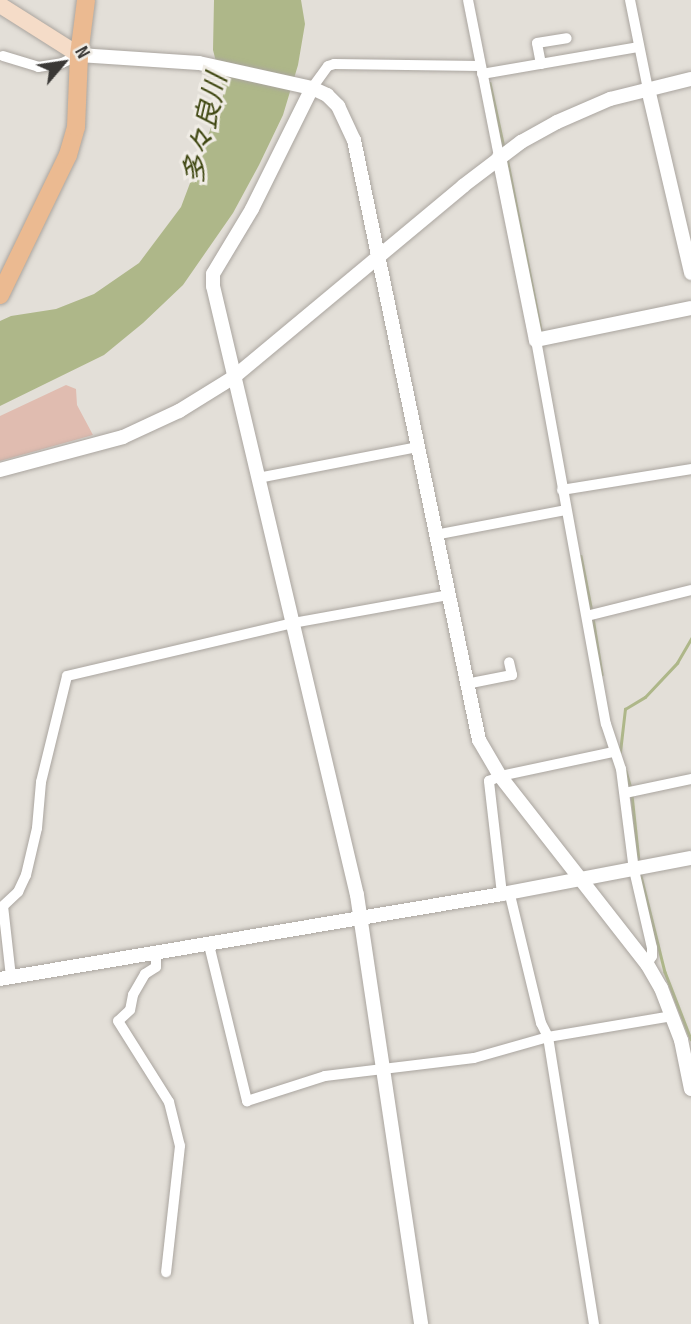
<!DOCTYPE html>
<meta charset="utf-8">
<style>
body{margin:0}
#map{position:relative;width:691px;height:1324px;overflow:hidden;background:#e3dfd8;font-family:"Sofia Sans Condensed","Noto Sans JP",sans-serif}
div>[style]{position:absolute}
[style*='--x']{left:calc(var(--x)*1px);top:calc(var(--y)*1px);width:calc(var(--w)*1px);rotate:calc(var(--a)*1deg)}
.green>*{inset:0;background:#e0bcb0}
.water>*{inset:0;background:#aeb789}
.stream>*{height:2.5px;margin:-1.25px;padding:0 1.25px;transform-origin:1.25px;border-radius:1.25px;background:#aeb789}
.roads{filter:drop-shadow(0 0 2px #aaa59f) drop-shadow(0 0 2px #aaa59f)}
.minor>*{height:10px;margin:-5px;padding:0 5px;transform-origin:5px;border-radius:5px;background:#fff}
.tertiary>*{height:14px;margin:-7px;padding:0 7px;transform-origin:7px;border-radius:7px;background:#fff}
.secondary>*{height:16px;margin:-8px;padding:0 8px;transform-origin:8px;border-radius:8px;background:#f5dcc8}
.primary>*{height:18px;margin:-9px;padding:0 9px;transform-origin:9px;border-radius:9px;background:#ebba91}
span{translate:-50% -50%;white-space:nowrap;text-align:center;line-height:1.15;-webkit-text-stroke:6px #f0ece5;paint-order:stroke}
.water-label{font-size:28px;color:#3f4711;font-style:italic}
.north{position:absolute;left:28px;top:28px;width:70px;height:70px;-webkit-text-stroke:5px #f0ece5;paint-order:stroke;rotate:61deg;font-size:19px;font-weight:700;line-height:28px;text-align:center;color:#3a3836}
.north::after{content:'';display:block;margin:auto;width:24px;height:32px;background:#3a3836;clip-path:polygon(50% 0,100% 100%,50% 72%,0 100%)}
</style>
<div id="map">
<div class="green">
<div style="clip-path:polygon(66px 385px,76px 389px,77px 405px,93px 435px,0 461px,0 416px)"></div>
</div>
<div class="water">
<div style="clip-path:polygon(214px 0,301px 0,305px 24px,298px 65px,283px 115px,259px 165px,233px 213px,183px 285px,143px 323px,104px 355px,0 406px,0 321px,11px 316px,56px 309px,94px 294px,139px 263px,181px 207px,224px 93px,213px 50px)"></div>
</div>
<div class="stream">
<div style="--x:490;--y:83;--w:66;--a:77.8"></div>
<div style="--x:507;--y:158;--w:175;--a:78.8"></div>
<div style="--x:581;--y:556;--w:57;--a:78.9"></div>
<div style="--x:593;--y:618;--w:57;--a:80.9"></div>
<div style="--x:620;--y:752;--w:43;--a:-83.4"></div>
<div style="--x:625;--y:709;--w:23;--a:-31"></div>
<div style="--x:645;--y:697;--w:47;--a:-46.7"></div>
<div style="--x:677;--y:663;--w:28;--a:-60"></div>
<div style="--x:626;--y:771;--w:19;--a:74"></div>
<div style="--x:632;--y:795;--w:67;--a:84"></div>
<div style="--x:640;--y:872;--w:103;--a:76"></div>
<div style="--x:665;--y:972;--w:72;--a:68.8"></div>
</div>
<div class="roads">
<div class="minor">
<div style="--x:468;--y:0;--w:160;--a:78.8"></div>
<div style="--x:630;--y:0;--w:91;--a:78.6"></div>
<div style="--x:3;--y:56;--w:37;--a:17"></div>
<div style="--x:38;--y:67;--w:24;--a:-9"></div>
<div style="--x:62;--y:63;--w:19;--a:-25"></div>
<div style="--x:541;--y:64;--w:21;--a:-101"></div>
<div style="--x:537;--y:43;--w:30;--a:-9"></div>
<div style="--x:482;--y:74;--w:158;--a:-9.8"></div>
<div style="--x:312;--y:88;--w:27;--a:-54"></div>
<div style="--x:328;--y:66;--w:6;--a:-18"></div>
<div style="--x:334;--y:64;--w:146;--a:0.8"></div>
<div style="--x:536;--y:340;--w:390;--a:79.7"></div>
<div style="--x:606;--y:724;--w:47;--a:71.6"></div>
<div style="--x:621;--y:769;--w:102;--a:82.7"></div>
<div style="--x:634;--y:870;--w:80;--a:77"></div>
<div style="--x:652;--y:948;--w:8;--a:90"></div>
<div style="--x:652;--y:956;--w:9;--a:122"></div>
<div style="--x:258;--y:478;--w:162;--a:-11"></div>
<div style="--x:562;--y:490;--w:131;--a:-9.2"></div>
<div style="--x:435;--y:535;--w:133;--a:-10.8"></div>
<div style="--x:587;--y:616;--w:107;--a:-14"></div>
<div style="--x:466;--y:684;--w:47;--a:-11.1"></div>
<div style="--x:512;--y:675;--w:13;--a:-103"></div>
<div style="--x:625;--y:793;--w:67;--a:-12"></div>
<div style="--x:509;--y:891;--w:136;--a:76.4"></div>
<div style="--x:541;--y:1023;--w:16;--a:63"></div>
<div style="--x:548;--y:1037;--w:291;--a:80.9"></div>
<div style="--x:502;--y:894;--w:114;--a:-96.6"></div>
<div style="--x:489;--y:781;--w:12;--a:-24"></div>
<div style="--x:500;--y:776;--w:116;--a:-12"></div>
<div style="--x:209;--y:945;--w:161;--a:76.3"></div>
<div style="--x:247;--y:1101;--w:82;--a:-17.8"></div>
<div style="--x:325;--y:1076;--w:150;--a:-6.9"></div>
<div style="--x:474;--y:1058;--w:77;--a:-15.8"></div>
<div style="--x:548;--y:1037;--w:126;--a:-9.6"></div>
<div style="--x:156;--y:954;--w:13;--a:90"></div>
<div style="--x:156;--y:967;--w:13;--a:148"></div>
<div style="--x:145;--y:974;--w:24;--a:120"></div>
<div style="--x:133;--y:995;--w:15;--a:101"></div>
<div style="--x:130;--y:1010;--w:16;--a:137"></div>
<div style="--x:118;--y:1021;--w:96;--a:57.8"></div>
<div style="--x:169;--y:1102;--w:45;--a:76"></div>
<div style="--x:180;--y:1146;--w:127;--a:96.3"></div>
<div style="--x:11;--y:977;--w:71;--a:-96.4"></div>
<div style="--x:3;--y:906;--w:21;--a:-43"></div>
<div style="--x:18;--y:892;--w:19;--a:-65"></div>
<div style="--x:26;--y:875;--w:48;--a:-76.8"></div>
<div style="--x:37;--y:828;--w:46;--a:-85"></div>
<div style="--x:41;--y:782;--w:109;--a:-76.2"></div>
<div style="--x:67;--y:676;--w:232;--a:-13.2"></div>
<div style="--x:293;--y:623;--w:158;--a:-10.2"></div>
</div>
<div class="tertiary">
<div style="--x:79;--y:55;--w:120;--a:3.8"></div>
<div style="--x:199;--y:63;--w:116;--a:12.5"></div>
<div style="--x:312;--y:88;--w:17;--a:25"></div>
<div style="--x:327;--y:95;--w:16;--a:45"></div>
<div style="--x:338;--y:106;--w:38;--a:65"></div>
<div style="--x:354;--y:140;--w:613;--a:78.23"></div>
<div style="--x:479;--y:740;--w:42;--a:59.7"></div>
<div style="--x:500;--y:776;--w:239;--a:52"></div>
<div style="--x:647;--y:964;--w:28;--a:60"></div>
<div style="--x:661;--y:988;--w:56;--a:69"></div>
<div style="--x:681;--y:1040;--w:50;--a:78.5"></div>
<div style="--x:312;--y:88;--w:135;--a:116.4"></div>
<div style="--x:252;--y:209;--w:76;--a:121"></div>
<div style="--x:213;--y:274;--w:12;--a:90"></div>
<div style="--x:213;--y:286;--w:626;--a:76.7"></div>
<div style="--x:357;--y:895;--w:434;--a:81.5"></div>
<div style="--x:648;--y:89;--w:189;--a:76.8"></div>
<div style="--x:499;--y:157;--w:187;--a:78.6"></div>
<div style="--x:536;--y:340;--w:158;--a:-11.7"></div>
<div style="--x:0;--y:470;--w:127;--a:-15"></div>
<div style="--x:123;--y:437;--w:62;--a:-24.9"></div>
<div style="--x:179;--y:411;--w:65;--a:-31.7"></div>
<div style="--x:234;--y:377;--w:298;--a:-39.8"></div>
<div style="--x:463;--y:186;--w:73;--a:-37.2"></div>
<div style="--x:521;--y:142;--w:41;--a:-29.1"></div>
<div style="--x:557;--y:122;--w:58;--a:-23.5"></div>
<div style="--x:610;--y:99;--w:83;--a:-13.9"></div>
<div style="--x:0;--y:979;--w:509;--a:-9.61"></div>
<div style="--x:502;--y:894;--w:192;--a:-10.8"></div>
</div>
<div class="secondary">
<div style="--x:0;--y:5;--w:93;--a:32.3"></div>
</div>
<div class="primary">
<div style="--x:0;--y:295;--w:156;--a:-64.1"></div>
<div style="--x:68;--y:155;--w:29;--a:-74"></div>
<div style="--x:76;--y:127;--w:72;--a:-87.6"></div>
<div style="--x:79;--y:55;--w:55;--a:-82.7"></div>
</div>
</div>
<div class="water-label">
<span style="left:206px;top:129px;rotate:-77deg">多々良川</span>
</div>
<div class="north">N</div>
</div>
